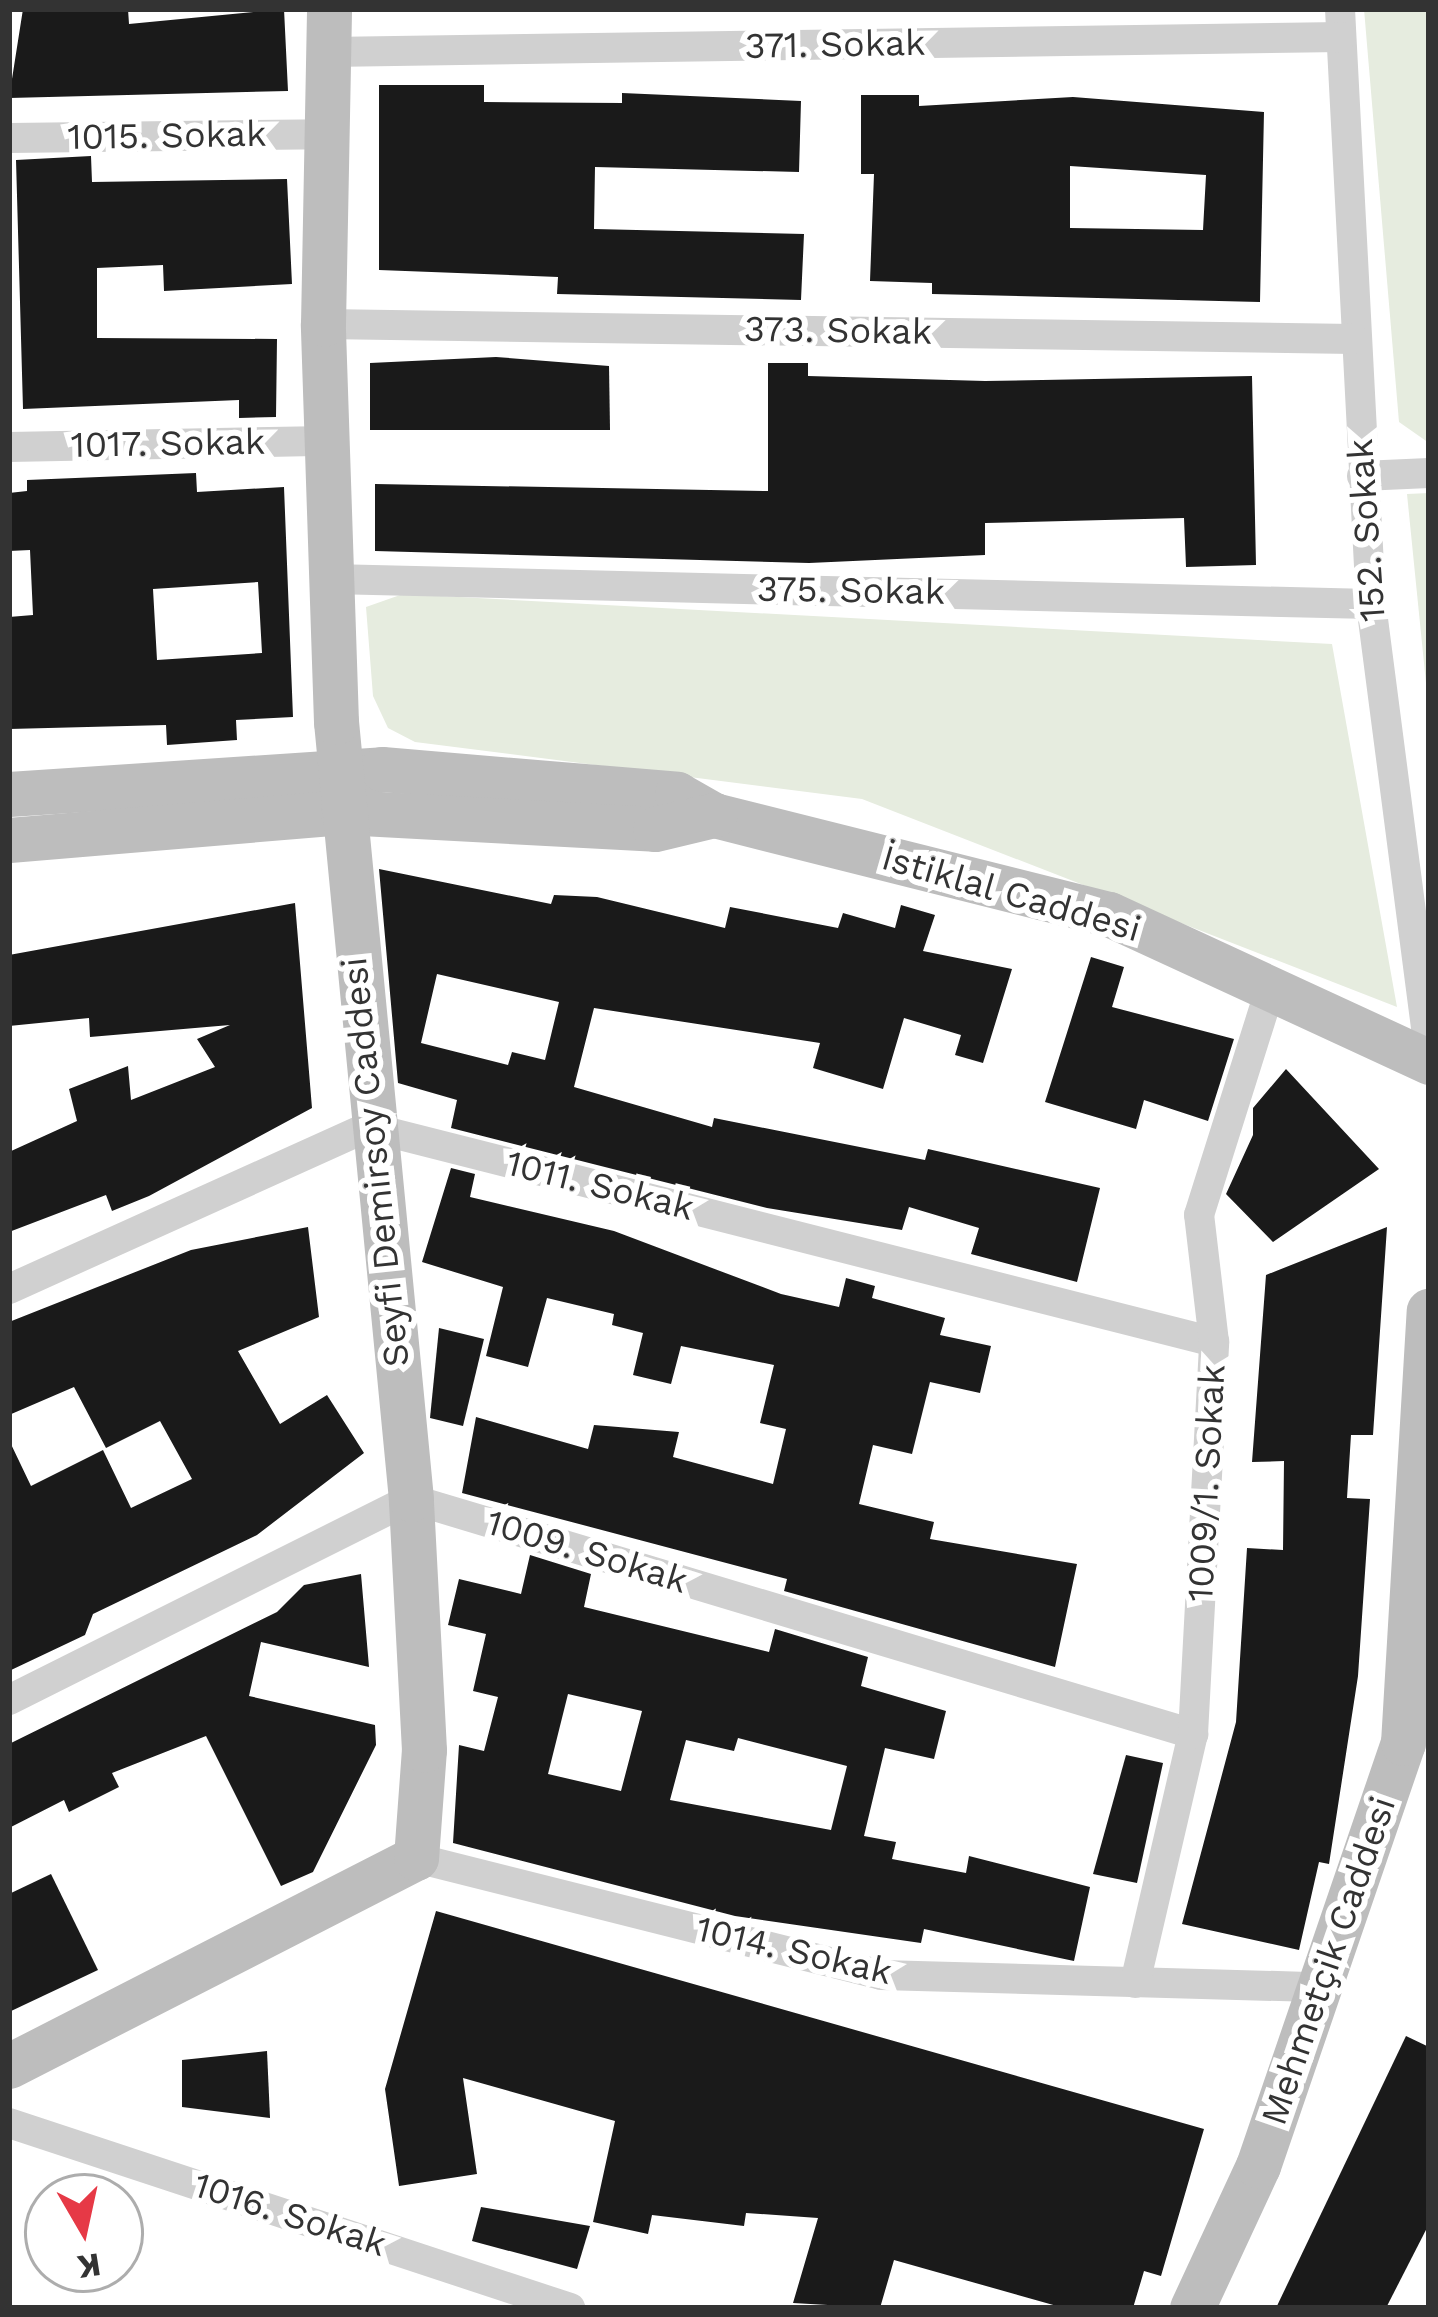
<!DOCTYPE html>
<meta charset="utf-8">
<style>
body{margin:0}
#map{position:relative;width:1438px;height:2317px;overflow:hidden;background:#fff;font-family:"Work Sans",sans-serif}
div>[style]{position:absolute}
[style*='--x']{left:calc(var(--x)*1px);top:calc(var(--y)*1px);width:calc(var(--w)*1px);rotate:calc(var(--a)*1deg)}
.green>*{inset:0;background:#e6ecdf}
.building>*{inset:0;background:#1a1a1a}
.minor>*{height:30px;margin:-15px;padding:0 15px;transform-origin:15px;border-radius:15px;background:#d0d0d0}
.secondary>*{height:45px;margin:-22.5px;padding:0 22.5px;transform-origin:22.5px;border-radius:22.5px;background:#bdbdbd}
span{translate:-50% -50%;white-space:nowrap;text-align:center;line-height:1.15;-webkit-text-stroke:12px #fff;paint-order:stroke}
.street-label{font-size:36px;color:#333}
.frame{position:absolute;inset:0;border:12px solid #333;pointer-events:none}
.north{position:absolute;left:24px;top:2173px;width:120px;height:120px;box-sizing:border-box;background:#fff;border:3px solid #adadad;border-radius:50%;rotate:171deg;font-size:33px;font-weight:700;line-height:48px;text-align:center;color:#333}
.north::after{content:'';display:block;margin:auto;width:42px;height:54px;background:#e63946;clip-path:polygon(50% 0,100% 100%,50% 72%,0 100%)}
</style>
<div id="map">
<div class="green">
<div style="clip-path:polygon(1364px 9px,1429px 9px,1429px 443px,1399px 422px)"></div>
<div style="clip-path:polygon(1429px 493px,1429px 713px,1407px 494px)"></div>
<div style="clip-path:polygon(403px 594px,1332px 644px,1397px 1007px,862px 799px,415px 742px,388px 728px,373px 696px,366px 607px)"></div>
</div>
<div class="building">
<div style="clip-path:polygon(23px 9px,128px 9px,129px 24px,284px 9px,288px 91px,9px 98px)"></div>
<div style="clip-path:polygon(379px 85px,484px 85px,484px 102px,622px 103px,622px 93px,801px 101px,799px 172px,595px 167px,594px 229px,804px 234px,801px 300px,557px 294px,558px 277px,379px 270px)"></div>
<div style="clip-path:polygon(evenodd,861px 95px,919px 95px,919px 106px,1073px 97px,1264px 112px,1260px 302px,932px 294px,932px 283px,870px 281px,874px 174px,861px 174px,861px 95px,1070px 166px,1206px 175px,1203px 230px,1070px 228px,1070px 166px)"></div>
<div style="clip-path:polygon(91px 156px,92px 182px,287px 179px,292px 284px,164px 291px,163px 265px,97px 268px,97px 338px,277px 339px,276px 417px,239px 418px,239px 400px,23px 409px,16px 160px)"></div>
<div style="clip-path:polygon(496px 357px,609px 366px,610px 430px,370px 430px,370px 363px)"></div>
<div style="clip-path:polygon(768px 363px,808px 363px,808px 376px,985px 381px,1252px 376px,1256px 565px,1186px 567px,1184px 518px,985px 523px,985px 555px,809px 563px,375px 551px,375px 484px,768px 491px)"></div>
<div style="clip-path:polygon(evenodd,196px 473px,197px 492px,284px 487px,293px 717px,236px 720px,237px 740px,167px 745px,166px 725px,9px 729px,9px 617px,33px 615px,30px 550px,9px 551px,9px 493px,27px 491px,27px 480px,196px 473px,258px 582px,262px 653px,157px 660px,153px 589px,258px 582px)"></div>
<div style="clip-path:polygon(evenodd,379px 869px,551px 904px,554px 895px,597px 897px,725px 928px,730px 907px,838px 928px,843px 913px,895px 928px,901px 905px,935px 915px,923px 951px,1012px 969px,983px 1063px,955px 1055px,961px 1035px,904px 1018px,883px 1089px,813px 1068px,820px 1043px,594px 1008px,574px 1087px,712px 1127px,714px 1118px,925px 1160px,928px 1149px,1100px 1188px,1077px 1282px,971px 1254px,979px 1228px,909px 1207px,902px 1230px,767px 1208px,451px 1128px,457px 1100px,398px 1083px,379px 869px,437px 974px,559px 1002px,545px 1060px,512px 1052px,508px 1065px,421px 1043px,437px 974px)"></div>
<div style="clip-path:polygon(295px 903px,312px 1108px,149px 1196px,112px 1211px,106px 1195px,9px 1232px,9px 1152px,77px 1121px,69px 1089px,128px 1066px,131px 1100px,215px 1067px,197px 1039px,230px 1025px,90px 1037px,89px 1018px,9px 1026px,9px 955px)"></div>
<div style="clip-path:polygon(1091px 957px,1124px 967px,1112px 1007px,1234px 1039px,1208px 1121px,1144px 1100px,1136px 1129px,1045px 1102px)"></div>
<div style="clip-path:polygon(1286px 1069px,1379px 1169px,1273px 1242px,1226px 1194px,1253px 1135px,1253px 1108px)"></div>
<div style="clip-path:polygon(451px 1168px,475px 1174px,470px 1197px,614px 1231px,781px 1294px,839px 1307px,846px 1278px,875px 1286px,872px 1298px,945px 1318px,940px 1335px,991px 1346px,980px 1393px,930px 1382px,912px 1454px,873px 1445px,859px 1504px,934px 1522px,930px 1539px,1077px 1564px,1055px 1667px,784px 1591px,787px 1579px,462px 1493px,476px 1417px,588px 1449px,594px 1425px,679px 1432px,673px 1457px,773px 1484px,786px 1429px,760px 1423px,774px 1365px,681px 1346px,671px 1384px,633px 1375px,643px 1333px,612px 1325px,614px 1314px,547px 1298px,528px 1367px,486px 1356px,503px 1287px,422px 1262px)"></div>
<div style="clip-path:polygon(308px 1227px,319px 1317px,238px 1351px,280px 1424px,327px 1395px,364px 1453px,257px 1535px,93px 1614px,85px 1635px,9px 1671px,9px 1440px,31px 1486px,103px 1450px,131px 1508px,192px 1479px,160px 1421px,106px 1448px,74px 1387px,9px 1415px,9px 1322px,191px 1250px)"></div>
<div style="clip-path:polygon(1387px 1227px,1373px 1435px,1351px 1435px,1347px 1498px,1370px 1499px,1358px 1676px,1329px 1864px,1319px 1862px,1299px 1950px,1182px 1924px,1236px 1722px,1247px 1548px,1283px 1550px,1284px 1461px,1252px 1462px,1266px 1275px)"></div>
<div style="clip-path:polygon(439px 1328px,484px 1339px,463px 1426px,430px 1418px)"></div>
<div style="clip-path:polygon(evenodd,530px 1555px,591px 1574px,584px 1607px,769px 1652px,775px 1629px,868px 1657px,861px 1686px,946px 1711px,934px 1759px,885px 1748px,864px 1836px,896px 1842px,892px 1859px,966px 1873px,969px 1856px,1090px 1887px,1074px 1961px,924px 1929px,921px 1943px,735px 1916px,453px 1843px,459px 1745px,484px 1751px,498px 1697px,473px 1691px,486px 1634px,448px 1625px,459px 1579px,521px 1594px,530px 1555px,568px 1694px,642px 1711px,621px 1791px,548px 1774px,568px 1694px,530px 1555px,738px 1738px,847px 1766px,831px 1830px,670px 1800px,686px 1740px,734px 1751px,738px 1738px)"></div>
<div style="clip-path:polygon(361px 1574px,369px 1667px,261px 1642px,249px 1696px,375px 1725px,376px 1745px,313px 1872px,281px 1886px,206px 1736px,112px 1773px,119px 1787px,69px 1812px,64px 1800px,9px 1828px,9px 1744px,277px 1612px,304px 1585px)"></div>
<div style="clip-path:polygon(1126px 1755px,1163px 1763px,1137px 1883px,1093px 1874px)"></div>
<div style="clip-path:polygon(51px 1874px,98px 1970px,9px 2012px,9px 1894px)"></div>
<div style="clip-path:polygon(436px 1911px,1204px 2129px,1161px 2276px,1144px 2271px,1133px 2308px,1064px 2308px,894px 2260px,880px 2308px,793px 2303px,818px 2218px,746px 2213px,744px 2226px,652px 2215px,648px 2234px,593px 2222px,615px 2121px,463px 2078px,477px 2174px,399px 2186px,385px 2089px)"></div>
<div style="clip-path:polygon(1406px 2036px,1429px 2047px,1429px 2224px,1386px 2308px,1276px 2308px)"></div>
<div style="clip-path:polygon(267px 2051px,270px 2118px,182px 2107px,182px 2060px)"></div>
<div style="clip-path:polygon(481px 2207px,590px 2226px,577px 2269px,472px 2241px)"></div>
</div>
<div class="minor">
<div style="--x:1340;--y:9;--w:596;--a:87.02"></div>
<div style="--x:1371;--y:604;--w:448;--a:82.6"></div>
<div style="--x:329;--y:52;--w:1012;--a:-0.85"></div>
<div style="--x:9;--y:138;--w:316;--a:-0.7"></div>
<div style="--x:323;--y:324;--w:1031;--a:0.83"></div>
<div style="--x:9;--y:447;--w:319;--a:-1.1"></div>
<div style="--x:1362;--y:476;--w:67;--a:-2.6"></div>
<div style="--x:331;--y:579;--w:1040;--a:1.38"></div>
<div style="--x:9;--y:1289;--w:394;--a:-24.3"></div>
<div style="--x:368;--y:1127;--w:873;--a:14.26"></div>
<div style="--x:9;--y:1700;--w:449;--a:-26.6"></div>
<div style="--x:411;--y:1499;--w:817;--a:16.73"></div>
<div style="--x:416;--y:1858;--w:479;--a:14.1"></div>
<div style="--x:881;--y:1975;--w:443;--a:1.6"></div>
<div style="--x:1135;--y:1983;--w:256;--a:-76.9"></div>
<div style="--x:1193;--y:1734;--w:393;--a:-86.9"></div>
<div style="--x:1214;--y:1342;--w:128;--a:-96.7"></div>
<div style="--x:1199;--y:1215;--w:239;--a:-72.5"></div>
<div style="--x:9;--y:2123;--w:591;--a:18.25"></div>
</div>
<div class="secondary">
<div style="--x:9;--y:794;--w:374;--a:-3.8"></div>
<div style="--x:382;--y:769;--w:296;--a:4.8"></div>
<div style="--x:677;--y:794;--w:43;--a:29.6"></div>
<div style="--x:714;--y:815;--w:407;--a:14.1"></div>
<div style="--x:1109;--y:914;--w:353;--a:24.8"></div>
<div style="--x:9;--y:840;--w:335;--a:-4.8"></div>
<div style="--x:343;--y:812;--w:312;--a:3.1"></div>
<div style="--x:655;--y:829;--w:61;--a:-13.3"></div>
<div style="--x:9;--y:2066;--w:457;--a:-27.1"></div>
<div style="--x:416;--y:1858;--w:108;--a:-85.8"></div>
<div style="--x:424;--y:1750;--w:251;--a:-93"></div>
<div style="--x:411;--y:1499;--w:781;--a:-95.51"></div>
<div style="--x:336;--y:722;--w:398;--a:-91.9"></div>
<div style="--x:323;--y:324;--w:315;--a:-88.9"></div>
<div style="--x:1192;--y:2308;--w:157;--a:-65.1"></div>
<div style="--x:1258;--y:2166;--w:447;--a:-71.1"></div>
<div style="--x:1403;--y:1743;--w:433;--a:-86.6"></div>
</div>
<div class="street-label">
<span style="left:835px;top:45px;rotate:-1deg">371. Sokak</span>
<span style="left:167px;top:136px;rotate:-1deg">1015. Sokak</span>
<span style="left:838px;top:331px;rotate:1deg">373. Sokak</span>
<span style="left:168px;top:444px;rotate:-1deg">1017. Sokak</span>
<span style="left:1367px;top:530px;rotate:-94deg">152. Sokak</span>
<span style="left:851px;top:591px;rotate:1deg">375. Sokak</span>
<span style="left:1011px;top:894px;rotate:16deg">İstiklal Caddesi</span>
<span style="left:376px;top:1162px;rotate:-96deg">Seyfi Demirsoy Caddesi</span>
<span style="left:600px;top:1186px;rotate:14deg">1011. Sokak</span>
<span style="left:1207px;top:1483px;rotate:-87deg">1009/1. Sokak</span>
<span style="left:587px;top:1552px;rotate:17deg">1009. Sokak</span>
<span style="left:794px;top:1951px;rotate:13deg">1014. Sokak</span>
<span style="left:1329px;top:1961px;rotate:-71deg">Mehmetçik Caddesi</span>
<span style="left:290px;top:2215px;rotate:18deg">1016. Sokak</span>
</div>
<div class="frame"></div>
<div class="north">K</div>
</div>
